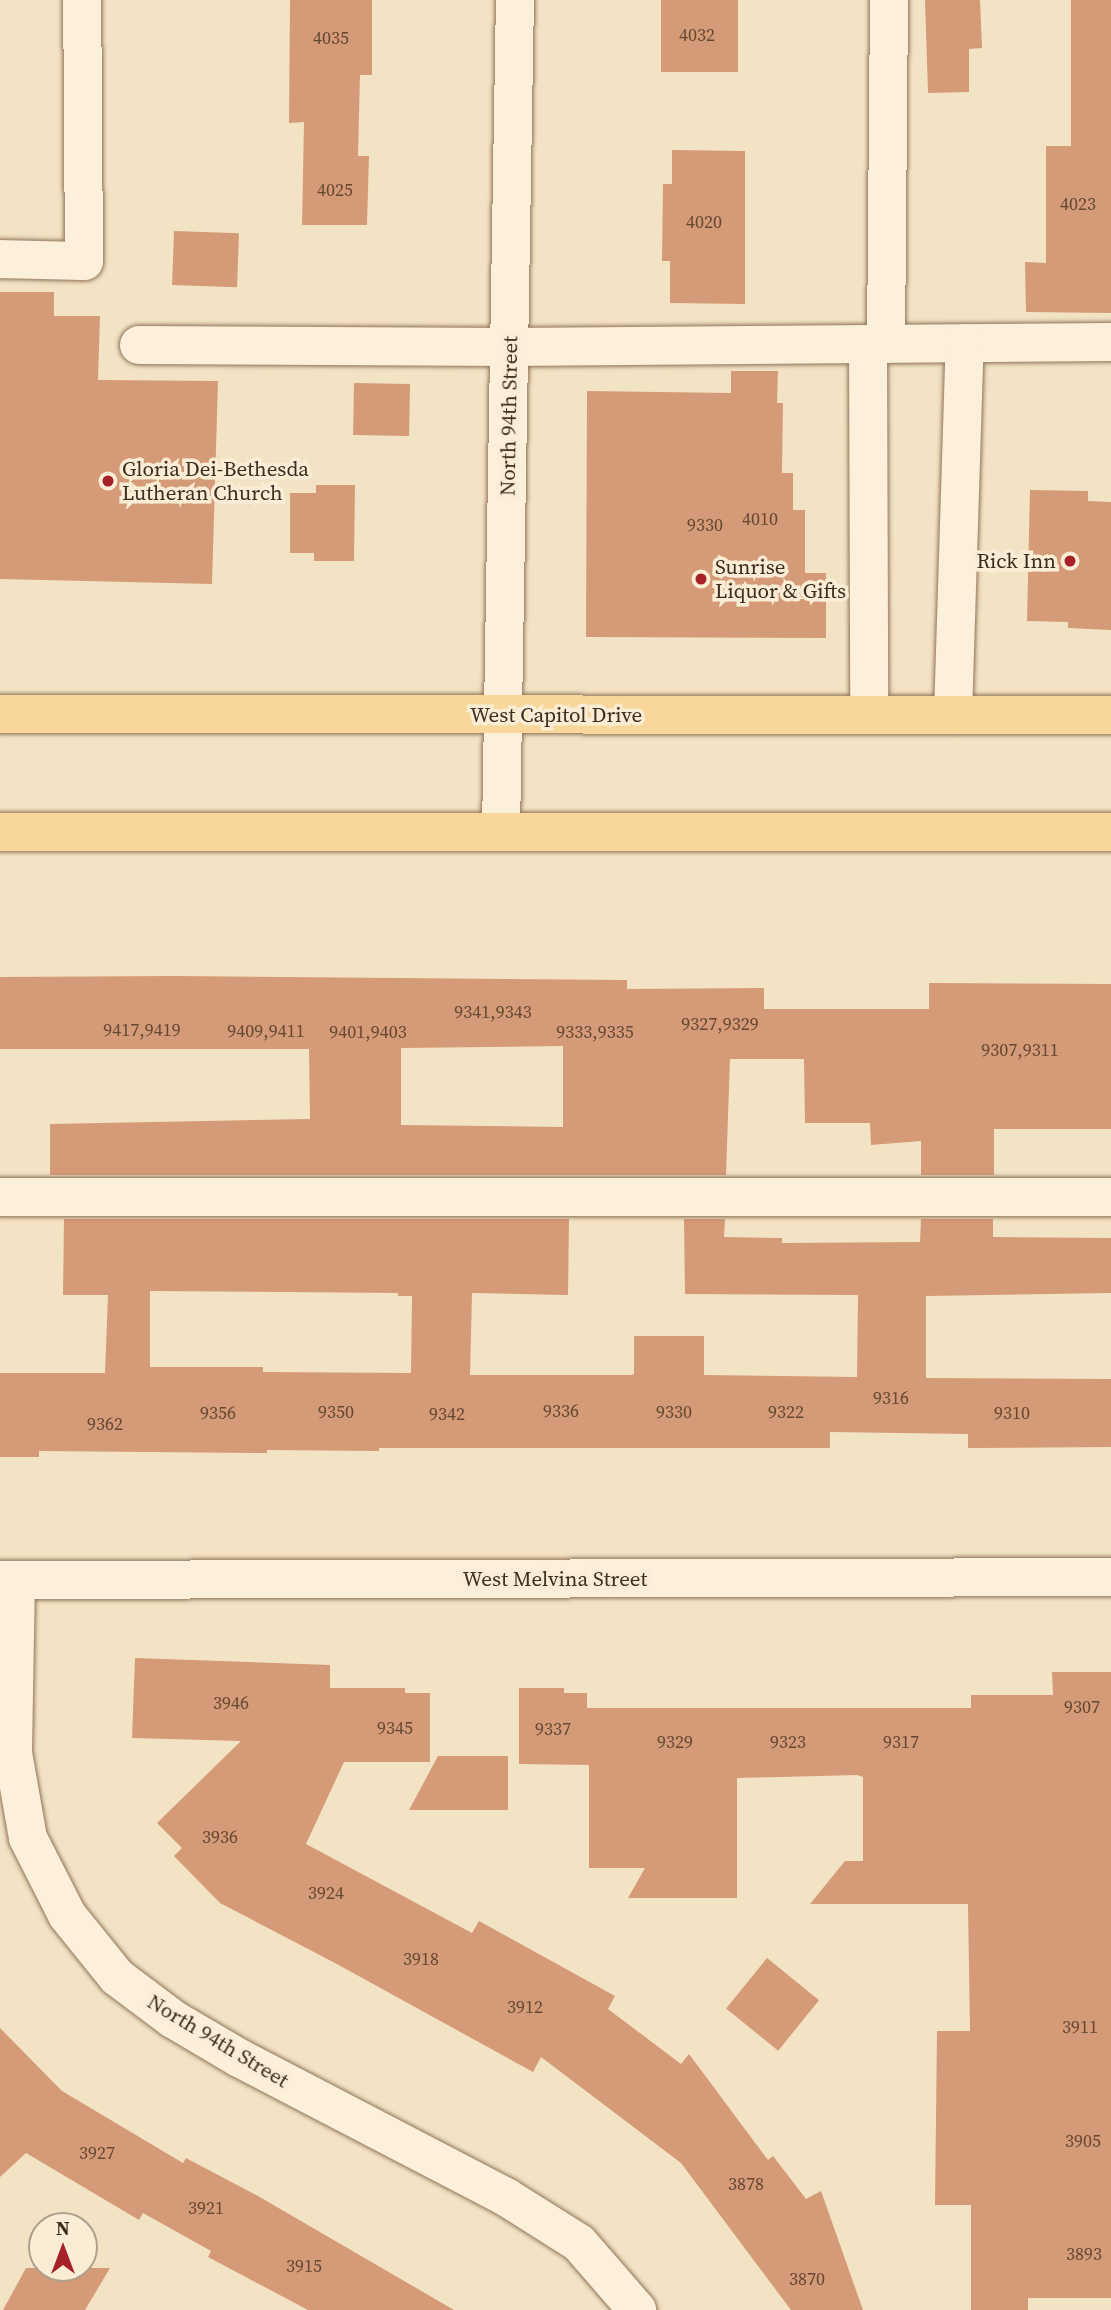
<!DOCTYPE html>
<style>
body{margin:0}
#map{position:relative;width:1111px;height:2310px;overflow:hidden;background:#f3e3c5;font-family:"Source Serif 4",serif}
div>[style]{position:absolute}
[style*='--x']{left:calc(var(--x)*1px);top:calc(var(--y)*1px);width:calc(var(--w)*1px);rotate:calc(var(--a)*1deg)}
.building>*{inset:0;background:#d59a77;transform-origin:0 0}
.roads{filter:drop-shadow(0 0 2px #907458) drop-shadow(0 0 2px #907458)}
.minor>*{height:38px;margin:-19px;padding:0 19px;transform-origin:19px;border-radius:19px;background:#fcf0da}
.major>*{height:38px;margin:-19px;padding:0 19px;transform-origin:19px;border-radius:19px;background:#f9d79a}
.dots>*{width:19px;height:19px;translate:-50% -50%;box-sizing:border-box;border:4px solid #f9edd6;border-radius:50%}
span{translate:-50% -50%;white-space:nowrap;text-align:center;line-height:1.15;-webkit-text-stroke:7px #f9edd6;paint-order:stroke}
.number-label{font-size:18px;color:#644834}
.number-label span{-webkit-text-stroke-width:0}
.street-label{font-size:21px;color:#3f2c1e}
.poi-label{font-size:21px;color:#3f2c1e}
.left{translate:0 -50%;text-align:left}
.right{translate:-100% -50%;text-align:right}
.north{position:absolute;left:28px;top:2212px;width:70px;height:70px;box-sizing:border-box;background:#f9edd6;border:2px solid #afa08c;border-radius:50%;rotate:0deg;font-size:19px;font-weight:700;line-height:28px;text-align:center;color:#3f2c1e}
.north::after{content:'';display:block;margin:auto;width:24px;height:32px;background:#a62228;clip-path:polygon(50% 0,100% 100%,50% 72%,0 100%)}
</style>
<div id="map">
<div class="building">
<div style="clip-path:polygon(290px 0,372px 0,372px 75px,360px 75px,358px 156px,369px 156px,367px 225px,302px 225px,304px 122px,289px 123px)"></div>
<div style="left:661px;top:0;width:77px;height:72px"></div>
<div style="clip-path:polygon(925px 0,980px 0,982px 48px,969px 49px,969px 92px,928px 93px)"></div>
<div style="clip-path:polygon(1071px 0,1111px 0,1111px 313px,1026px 312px,1025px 262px,1046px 263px,1046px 146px,1071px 146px)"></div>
<div style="clip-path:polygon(672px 150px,745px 151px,745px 304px,670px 303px,670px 261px,662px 261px,663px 184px,672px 184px)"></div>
<div style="left:174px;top:231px;width:65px;height:54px;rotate:2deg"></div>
<div style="clip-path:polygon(0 292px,54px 292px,54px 316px,100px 316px,98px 380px,218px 381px,212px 584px,0 579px)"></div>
<div style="clip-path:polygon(731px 371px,778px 371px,777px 403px,783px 403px,782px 473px,793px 473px,793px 510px,805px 510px,805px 573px,826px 573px,826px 638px,586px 637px,587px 391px,731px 393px)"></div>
<div style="left:354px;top:383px;width:56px;height:52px;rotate:1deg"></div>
<div style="clip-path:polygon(316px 485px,355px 485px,354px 561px,314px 561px,314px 553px,290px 553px,290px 493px,316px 493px)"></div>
<div style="clip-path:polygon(1030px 490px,1088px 491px,1088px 501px,1111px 502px,1111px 630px,1068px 628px,1068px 622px,1027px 621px)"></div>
<div style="clip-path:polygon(evenodd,175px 976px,627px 980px,627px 989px,764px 988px,764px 1009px,929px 1009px,929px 983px,1111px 984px,1111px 1129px,994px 1129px,994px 1175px,921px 1175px,921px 1141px,871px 1145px,870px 1123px,805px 1123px,804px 1059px,730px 1059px,726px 1175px,50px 1175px,50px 1124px,310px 1119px,309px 1049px,0 1049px,0 977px,175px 976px,563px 1046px,563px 1127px,401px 1125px,401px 1048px,563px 1046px)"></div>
<div style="clip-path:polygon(evenodd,64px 1219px,569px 1219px,568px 1295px,472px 1293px,470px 1375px,631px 1375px,634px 1374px,634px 1336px,704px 1336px,704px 1375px,857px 1377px,858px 1295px,685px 1294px,684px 1219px,725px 1219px,724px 1237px,782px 1238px,782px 1243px,920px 1242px,921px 1219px,993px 1219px,993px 1237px,1111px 1238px,1111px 1293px,926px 1296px,926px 1378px,1111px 1379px,1111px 1447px,968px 1448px,968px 1434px,830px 1432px,830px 1448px,379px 1448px,379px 1451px,267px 1450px,267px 1453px,39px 1451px,39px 1457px,0 1457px,0 1373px,105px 1373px,108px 1295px,63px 1295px,64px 1219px,150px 1291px,398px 1293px,398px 1296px,412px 1296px,411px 1373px,263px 1372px,263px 1367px,150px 1367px,150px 1291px)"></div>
<div style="clip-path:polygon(135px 1658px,330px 1665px,330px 1688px,405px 1688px,405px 1693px,430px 1693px,430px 1762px,344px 1762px,306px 1844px,472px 1933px,479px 1921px,615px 1996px,608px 2009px,681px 2064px,689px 2054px,768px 2160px,773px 2156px,806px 2199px,821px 2191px,863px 2310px,791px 2310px,681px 2163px,541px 2057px,533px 2072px,335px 1963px,220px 1903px,174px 1856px,182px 1848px,157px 1823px,241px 1741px,132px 1738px)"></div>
<div style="clip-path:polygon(1052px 1672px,1111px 1672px,1111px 2298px,1028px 2298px,1028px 2310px,971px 2310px,971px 2205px,935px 2205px,937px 2031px,970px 2031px,968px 1904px,810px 1904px,845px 1861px,863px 1861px,863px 1777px,857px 1775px,737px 1778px,737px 1898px,628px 1898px,645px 1868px,589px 1868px,589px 1765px,519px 1764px,519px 1688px,564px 1688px,564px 1693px,587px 1693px,587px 1708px,971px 1708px,971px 1695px,1053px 1695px)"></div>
<div style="clip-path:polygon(438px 1756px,508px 1756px,508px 1810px,409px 1810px)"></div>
<div style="left:767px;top:1958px;width:67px;height:65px;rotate:39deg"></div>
<div style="clip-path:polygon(0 2028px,62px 2091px,183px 2163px,186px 2158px,258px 2196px,454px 2310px,308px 2310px,208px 2257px,211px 2251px,143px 2213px,139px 2220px,26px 2153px,0 2177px)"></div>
<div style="clip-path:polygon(26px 2268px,110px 2268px,85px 2310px,3px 2310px)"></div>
</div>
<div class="roads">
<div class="minor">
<div style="--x:0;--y:259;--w:84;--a:1.4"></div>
<div style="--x:84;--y:261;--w:261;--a:-90.4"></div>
<div style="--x:868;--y:344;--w:371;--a:89.8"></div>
<div style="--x:886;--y:344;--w:344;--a:-89.5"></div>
<div style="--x:139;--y:345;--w:371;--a:0.3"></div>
<div style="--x:510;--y:347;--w:601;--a:-0.48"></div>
<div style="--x:953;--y:715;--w:372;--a:-88.2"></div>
<div style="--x:501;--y:832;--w:832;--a:-89.04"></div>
<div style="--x:0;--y:1197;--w:1111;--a:0"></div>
<div style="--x:0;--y:1580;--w:1111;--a:-0.15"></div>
<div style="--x:16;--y:1580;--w:173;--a:91"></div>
<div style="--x:13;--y:1753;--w:86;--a:80"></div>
<div style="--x:28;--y:1838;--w:86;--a:63.1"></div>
<div style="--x:67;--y:1915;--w:80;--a:51.1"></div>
<div style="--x:117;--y:1977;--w:70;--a:36.9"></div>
<div style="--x:173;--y:2019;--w:77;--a:30.6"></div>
<div style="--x:239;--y:2058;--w:301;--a:27.5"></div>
<div style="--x:506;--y:2197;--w:86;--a:32.2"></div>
<div style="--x:579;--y:2243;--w:89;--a:49.1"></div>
</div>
<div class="major">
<div style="--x:0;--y:714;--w:1111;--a:0.05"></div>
<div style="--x:0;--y:832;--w:1111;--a:0"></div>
</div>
</div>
<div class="dots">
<div style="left:108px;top:481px;background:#a62228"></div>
<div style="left:1070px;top:561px;background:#a62228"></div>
<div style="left:701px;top:579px;background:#a62228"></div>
</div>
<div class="number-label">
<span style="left:697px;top:35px">4032</span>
<span style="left:331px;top:38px">4035</span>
<span style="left:335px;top:190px">4025</span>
<span style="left:1078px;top:204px">4023</span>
<span style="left:704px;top:222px">4020</span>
<span style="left:760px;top:519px">4010</span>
<span style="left:705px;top:525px">9330</span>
<span style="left:493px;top:1012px">9341,9343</span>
<span style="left:720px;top:1024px">9327,9329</span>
<span style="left:142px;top:1030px">9417,9419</span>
<span style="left:266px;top:1031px">9409,9411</span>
<span style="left:368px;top:1032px">9401,9403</span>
<span style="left:595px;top:1032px">9333,9335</span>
<span style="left:1020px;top:1050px">9307,9311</span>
<span style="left:891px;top:1398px">9316</span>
<span style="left:561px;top:1411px">9336</span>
<span style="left:336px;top:1412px">9350</span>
<span style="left:674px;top:1412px">9330</span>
<span style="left:786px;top:1412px">9322</span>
<span style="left:218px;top:1413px">9356</span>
<span style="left:1012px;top:1413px">9310</span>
<span style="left:447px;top:1414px">9342</span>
<span style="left:105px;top:1424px">9362</span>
<span style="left:231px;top:1703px">3946</span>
<span style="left:1082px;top:1707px">9307</span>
<span style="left:395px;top:1728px">9345</span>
<span style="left:553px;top:1729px">9337</span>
<span style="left:675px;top:1742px">9329</span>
<span style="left:788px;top:1742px">9323</span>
<span style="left:901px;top:1742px">9317</span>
<span style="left:220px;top:1837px">3936</span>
<span style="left:326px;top:1893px">3924</span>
<span style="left:421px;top:1959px">3918</span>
<span style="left:525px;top:2007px">3912</span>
<span style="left:1080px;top:2027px">3911</span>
<span style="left:1083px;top:2141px">3905</span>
<span style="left:97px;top:2153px">3927</span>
<span style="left:746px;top:2184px">3878</span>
<span style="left:206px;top:2208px">3921</span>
<span style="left:1084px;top:2254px">3893</span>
<span style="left:304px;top:2266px">3915</span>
<span style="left:807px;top:2279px">3870</span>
</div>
<div class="street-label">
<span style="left:509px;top:416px;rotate:-89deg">North 94th Street</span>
<span style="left:556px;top:715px">West Capitol Drive</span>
<span style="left:555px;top:1579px">West Melvina Street</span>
<span style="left:218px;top:2041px;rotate:31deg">North 94th Street</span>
</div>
<div class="poi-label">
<span class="left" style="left:122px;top:481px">Gloria Dei-Bethesda<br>Lutheran Church</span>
<span class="right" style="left:1056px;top:561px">Rick Inn</span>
<span class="left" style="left:715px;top:579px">Sunrise<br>Liquor &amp; Gifts</span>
</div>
<div class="north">N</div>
</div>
